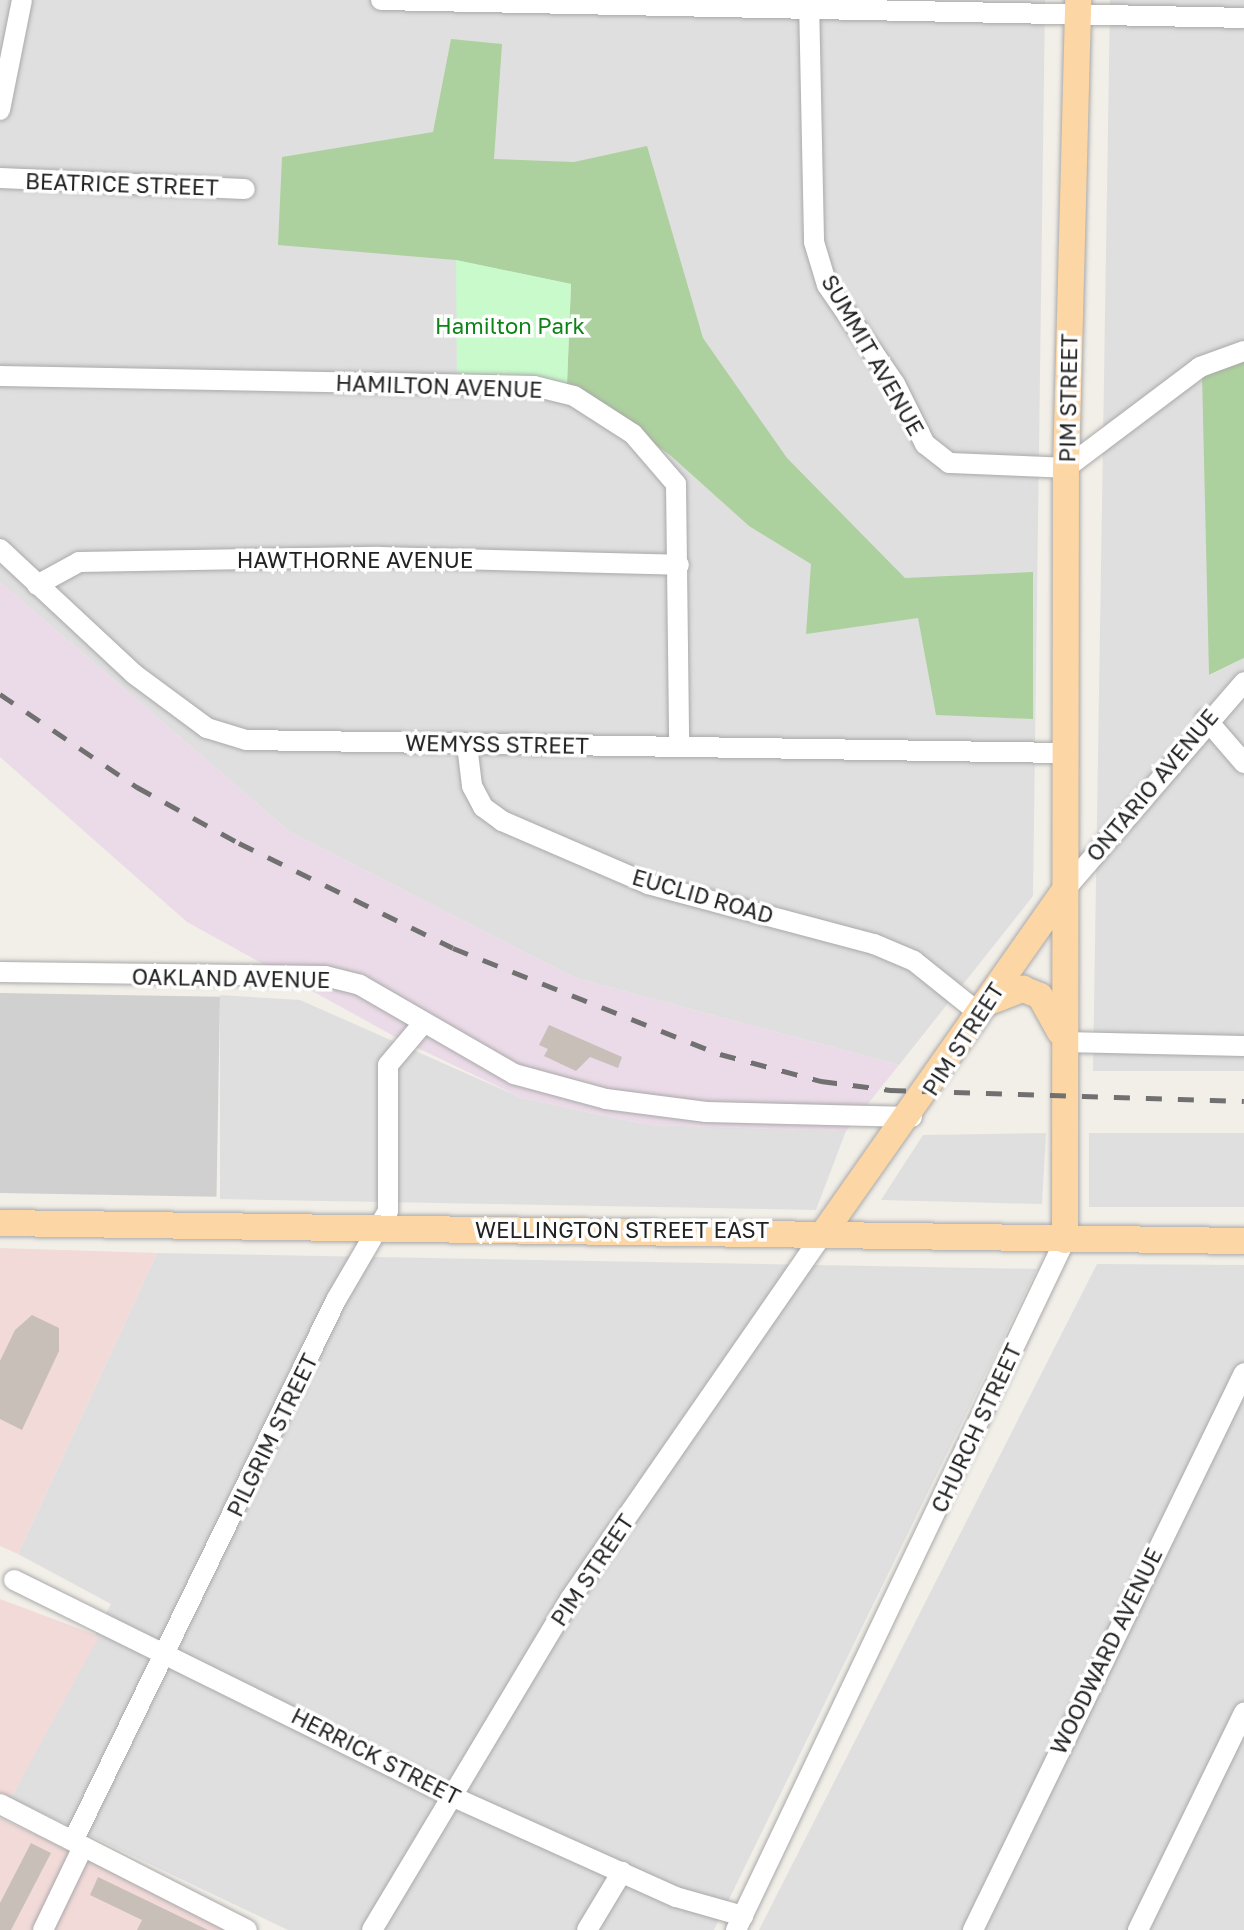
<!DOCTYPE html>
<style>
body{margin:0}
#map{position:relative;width:1244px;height:1930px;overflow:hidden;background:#f2efe9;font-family:"Golos Text",sans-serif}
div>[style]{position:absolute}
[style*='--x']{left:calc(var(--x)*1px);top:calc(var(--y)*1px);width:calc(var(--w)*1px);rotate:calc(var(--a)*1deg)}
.residential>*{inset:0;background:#e0dfdf;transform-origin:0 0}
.commercial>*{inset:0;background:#f2dad9}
.industrial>*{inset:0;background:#ebdbe8}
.religious>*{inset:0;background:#d0d0d0;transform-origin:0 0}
.forest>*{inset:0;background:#add19e}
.park>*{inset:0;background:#c8facc}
.building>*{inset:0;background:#c7bfb8}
.roads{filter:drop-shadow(0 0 2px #a9a9a9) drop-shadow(0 0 2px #a9a9a9)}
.minor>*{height:20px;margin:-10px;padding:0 10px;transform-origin:10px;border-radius:10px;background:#fff}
.major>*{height:26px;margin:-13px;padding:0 13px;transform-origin:13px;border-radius:13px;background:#fcd6a4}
.rail>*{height:5px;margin-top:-2.5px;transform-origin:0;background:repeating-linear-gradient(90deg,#707070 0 16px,transparent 0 32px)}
span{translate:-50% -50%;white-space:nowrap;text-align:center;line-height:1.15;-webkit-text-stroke:7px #fff;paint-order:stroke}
.street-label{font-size:22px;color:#222}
.park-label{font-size:22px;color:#0c8416}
</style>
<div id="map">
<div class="residential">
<div style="clip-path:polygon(0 0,1045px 0,1033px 896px,899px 1065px,575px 978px,290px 832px,0 582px)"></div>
<div style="clip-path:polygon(1110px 0,1244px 0,1244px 359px,1210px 675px,1244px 658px,1244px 1071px,1093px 1071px)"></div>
<div style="clip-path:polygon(220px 995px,300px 1000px,522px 1098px,649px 1125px,846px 1131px,816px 1210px,220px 1199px)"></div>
<div style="clip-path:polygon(1046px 1133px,1042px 1204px,881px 1200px,923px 1135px)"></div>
<div style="left:1089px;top:1133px;width:155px;height:74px"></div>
<div style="clip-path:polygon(157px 1253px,1037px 1269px,714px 1930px,288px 1930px,11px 1798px,111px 1604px,18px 1554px)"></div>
<div style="clip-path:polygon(1097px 1264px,1244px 1265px,1244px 1930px,759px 1930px)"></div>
</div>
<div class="commercial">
<div style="clip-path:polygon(0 1248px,157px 1253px,18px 1554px,0 1546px)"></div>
<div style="clip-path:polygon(0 1599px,99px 1636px,0 1818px,237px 1930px,0 1930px)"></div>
</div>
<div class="industrial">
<div style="clip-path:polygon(0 582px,290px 832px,575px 978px,899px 1065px,846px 1131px,649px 1125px,522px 1098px,401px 1040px,187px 922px,0 757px)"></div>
</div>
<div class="religious">
<div style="left:0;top:993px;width:220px;height:200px;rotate:1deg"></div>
</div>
<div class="forest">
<div style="clip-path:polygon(451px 39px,502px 44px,494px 159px,574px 162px,647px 146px,703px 338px,787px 458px,905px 578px,1033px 572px,1033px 719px,936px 715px,918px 618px,806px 634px,811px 564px,749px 526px,670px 455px,567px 384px,571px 284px,455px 260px,278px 245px,282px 157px,433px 132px)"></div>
<div style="clip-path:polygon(1244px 359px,1244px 658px,1209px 675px,1202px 375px)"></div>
</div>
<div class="park">
<div style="clip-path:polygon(456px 260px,571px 284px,567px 384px,457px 375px)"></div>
</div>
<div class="building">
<div style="clip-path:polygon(549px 1025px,622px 1057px,618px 1068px,590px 1057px,576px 1071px,544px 1056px,548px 1049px,539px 1045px)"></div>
<div style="clip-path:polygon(32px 1315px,59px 1328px,59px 1351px,22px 1430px,0 1419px,0 1361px,15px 1330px)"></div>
<div style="clip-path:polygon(31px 1843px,51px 1853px,11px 1930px,0 1930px,0 1903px)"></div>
<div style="clip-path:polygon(98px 1877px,208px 1930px,137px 1930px,142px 1920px,90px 1895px)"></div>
</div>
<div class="roads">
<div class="minor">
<div style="--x:381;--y:0;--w:863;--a:1.19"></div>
<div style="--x:809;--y:0;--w:242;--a:88.8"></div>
<div style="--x:814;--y:242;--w:45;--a:73.2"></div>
<div style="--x:827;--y:285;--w:120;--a:55.5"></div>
<div style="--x:895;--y:384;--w:67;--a:63.4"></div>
<div style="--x:925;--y:444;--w:31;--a:38"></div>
<div style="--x:949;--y:463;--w:117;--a:2.4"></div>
<div style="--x:1066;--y:468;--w:168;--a:-37"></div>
<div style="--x:1200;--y:367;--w:47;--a:-20"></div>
<div style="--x:0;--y:110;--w:112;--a:-78.7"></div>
<div style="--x:0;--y:178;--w:245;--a:2.6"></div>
<div style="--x:0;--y:376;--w:534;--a:1.07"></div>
<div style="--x:534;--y:386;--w:41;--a:14"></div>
<div style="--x:574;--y:396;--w:70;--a:32.8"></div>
<div style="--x:633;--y:434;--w:66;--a:49.3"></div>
<div style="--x:676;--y:484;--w:262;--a:89.3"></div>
<div style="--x:0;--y:549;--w:183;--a:43"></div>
<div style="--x:134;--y:674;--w:91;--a:36.5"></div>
<div style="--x:207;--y:728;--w:41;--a:17.1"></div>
<div style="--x:246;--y:740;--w:818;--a:0.91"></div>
<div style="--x:37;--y:585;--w:48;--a:-28.7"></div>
<div style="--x:79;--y:562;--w:300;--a:-1"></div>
<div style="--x:379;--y:557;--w:300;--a:1.5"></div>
<div style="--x:1206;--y:719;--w:58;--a:49.2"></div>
<div style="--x:467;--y:745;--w:41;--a:83"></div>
<div style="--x:472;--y:786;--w:24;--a:62"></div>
<div style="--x:483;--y:807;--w:24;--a:36"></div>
<div style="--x:502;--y:821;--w:159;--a:23.3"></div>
<div style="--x:648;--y:884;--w:234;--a:14.9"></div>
<div style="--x:874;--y:944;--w:43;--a:23"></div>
<div style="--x:914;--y:961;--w:83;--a:38.7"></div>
<div style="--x:1063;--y:892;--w:277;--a:-49.2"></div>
<div style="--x:0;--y:972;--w:325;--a:0.7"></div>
<div style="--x:325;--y:976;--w:36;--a:14"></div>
<div style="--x:360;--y:985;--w:178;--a:30"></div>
<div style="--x:514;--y:1074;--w:95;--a:15.2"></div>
<div style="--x:606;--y:1099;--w:101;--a:7.4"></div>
<div style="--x:706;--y:1112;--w:206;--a:1.4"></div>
<div style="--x:1063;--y:1042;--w:181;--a:1.3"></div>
<div style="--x:14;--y:1580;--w:485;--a:26.3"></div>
<div style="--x:449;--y:1795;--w:249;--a:24.2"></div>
<div style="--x:676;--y:1897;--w:70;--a:15.8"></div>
<div style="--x:0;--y:1804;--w:277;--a:27"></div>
<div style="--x:74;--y:1839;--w:599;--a:-64.08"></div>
<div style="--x:336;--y:1300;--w:103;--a:-59.7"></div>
<div style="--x:388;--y:1211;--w:146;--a:-90"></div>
<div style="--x:388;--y:1065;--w:51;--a:-49.8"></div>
<div style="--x:43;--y:1930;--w:90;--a:-64.3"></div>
<div style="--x:372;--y:1930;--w:386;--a:-59.1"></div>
<div style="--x:570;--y:1599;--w:448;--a:-55.3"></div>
<div style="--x:587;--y:1930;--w:68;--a:-58.9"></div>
<div style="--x:736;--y:1930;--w:764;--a:-64.51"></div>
<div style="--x:973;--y:1930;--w:619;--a:-64.06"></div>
<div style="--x:1138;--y:1930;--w:242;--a:-64"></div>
</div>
<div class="major">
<div style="--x:986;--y:1003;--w:40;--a:-21"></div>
<div style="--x:1023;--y:989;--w:18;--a:22"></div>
<div style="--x:1040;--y:996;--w:41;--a:60.9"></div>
<div style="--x:0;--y:1223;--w:1244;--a:0.83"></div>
<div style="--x:825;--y:1231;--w:414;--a:-54.9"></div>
<div style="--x:1065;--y:1240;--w:772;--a:-89.93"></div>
<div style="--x:1066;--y:468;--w:468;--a:-88.5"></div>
</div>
</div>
<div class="rail">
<div style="--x:0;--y:694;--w:166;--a:34.2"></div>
<div style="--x:137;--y:787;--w:116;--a:28.8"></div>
<div style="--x:239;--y:843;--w:238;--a:26.1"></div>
<div style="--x:453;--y:948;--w:287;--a:21.7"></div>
<div style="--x:720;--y:1054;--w:105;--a:15"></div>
<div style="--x:821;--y:1081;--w:70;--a:7.4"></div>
<div style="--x:890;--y:1090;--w:354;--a:1.8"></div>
</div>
<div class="street-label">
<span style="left:122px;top:184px;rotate:2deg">BEATRICE STREET</span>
<span style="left:873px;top:355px;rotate:60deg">SUMMIT AVENUE</span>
<span style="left:439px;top:386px;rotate:2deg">HAMILTON AVENUE</span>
<span style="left:1068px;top:398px;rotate:-89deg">PIM STREET</span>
<span style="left:355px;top:560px">HAWTHORNE AVENUE</span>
<span style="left:497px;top:744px;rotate:1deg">WEMYSS STREET</span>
<span style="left:1152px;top:785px;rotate:-50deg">ONTARIO AVENUE</span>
<span style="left:703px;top:896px;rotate:16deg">EUCLID ROAD</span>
<span style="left:231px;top:978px;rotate:1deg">OAKLAND AVENUE</span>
<span style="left:963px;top:1039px;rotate:-57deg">PIM STREET</span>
<span style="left:622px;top:1230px">WELLINGTON STREET EAST</span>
<span style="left:976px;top:1428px;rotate:-65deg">CHURCH STREET</span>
<span style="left:272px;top:1435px;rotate:-64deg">PILGRIM STREET</span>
<span style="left:592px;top:1570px;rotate:-56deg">PIM STREET</span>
<span style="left:1106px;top:1651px;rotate:-64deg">WOODWARD AVENUE</span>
<span style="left:376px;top:1756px;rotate:27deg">HERRICK STREET</span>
</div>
<div class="park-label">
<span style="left:510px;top:326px">Hamilton Park</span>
</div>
</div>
